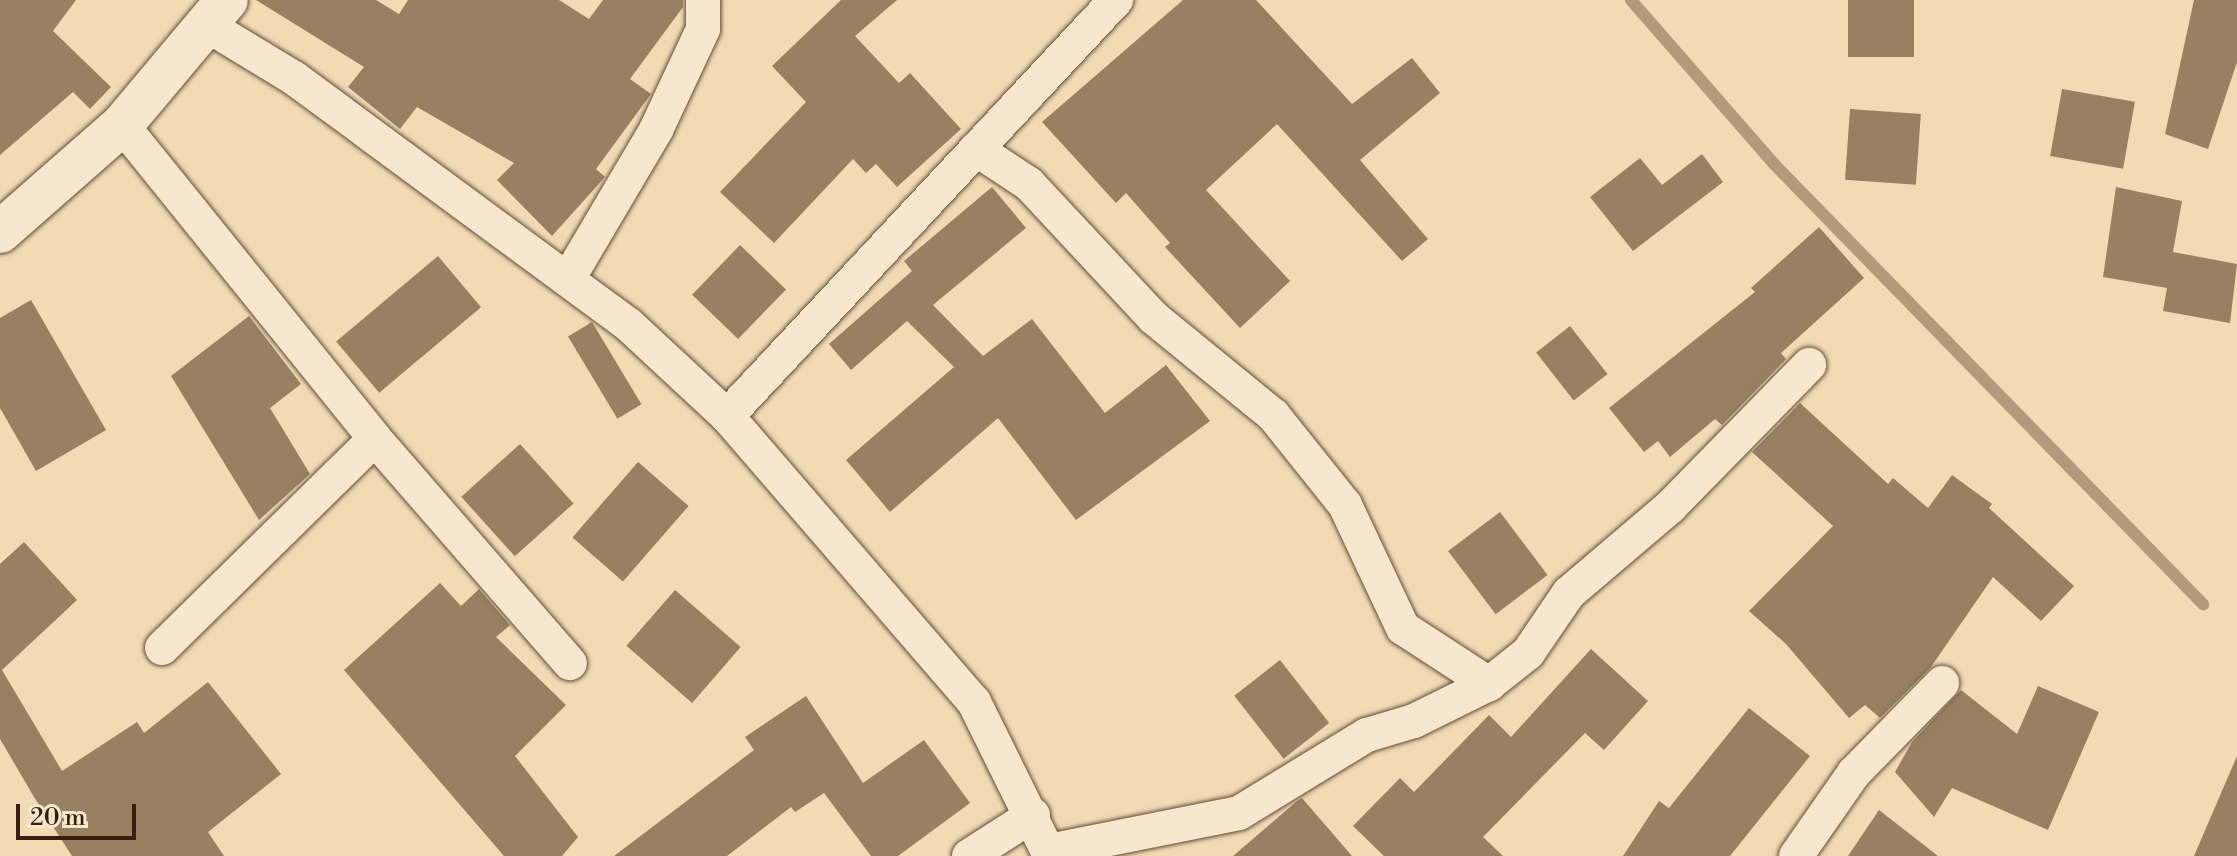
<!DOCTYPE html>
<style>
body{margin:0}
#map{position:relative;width:2237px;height:856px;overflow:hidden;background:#f1dab4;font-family:"Libre Bodoni",serif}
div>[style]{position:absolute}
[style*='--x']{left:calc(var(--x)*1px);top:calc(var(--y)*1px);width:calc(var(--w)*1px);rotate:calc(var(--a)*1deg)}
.stream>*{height:12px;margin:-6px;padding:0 6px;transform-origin:6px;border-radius:6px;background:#b29a7b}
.building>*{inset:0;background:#988063;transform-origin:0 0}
.roads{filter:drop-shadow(0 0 2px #664d36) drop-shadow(0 0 2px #664d36)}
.minor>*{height:34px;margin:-17px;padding:0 17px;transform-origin:17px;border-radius:17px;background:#f6e7ce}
.tertiary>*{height:42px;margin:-21px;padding:0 21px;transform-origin:21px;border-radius:21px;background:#f6e7ce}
span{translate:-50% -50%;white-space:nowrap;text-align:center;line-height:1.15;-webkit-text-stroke:6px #f6e7ce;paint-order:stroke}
.scale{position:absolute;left:16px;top:804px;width:120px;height:36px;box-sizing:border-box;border:4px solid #381e0c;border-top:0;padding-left:10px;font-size:24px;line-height:28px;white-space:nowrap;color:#381e0c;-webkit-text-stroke:6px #f6e7ce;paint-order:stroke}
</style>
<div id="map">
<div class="stream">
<div style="--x:1631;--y:0;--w:218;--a:48.9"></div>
<div style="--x:1774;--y:164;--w:615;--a:45.73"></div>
</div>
<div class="building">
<div style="clip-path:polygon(0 0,76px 0,53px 31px,111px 87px,90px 109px,73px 92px,0 155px)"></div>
<div style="clip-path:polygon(256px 0,376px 0,399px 14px,408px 0,559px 0,589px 19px,603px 0,683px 0,683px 7px,630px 79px,651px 94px,596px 169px,605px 177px,552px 236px,497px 180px,514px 163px,417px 107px,400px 129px,348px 87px,364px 67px)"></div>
<div style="clip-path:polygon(841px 0,897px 0,855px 36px,899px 83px,910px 73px,961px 129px,897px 187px,876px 164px,866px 173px,853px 159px,774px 243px,720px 192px,806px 102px,772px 66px)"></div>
<div style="clip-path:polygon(1183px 0,1256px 0,1352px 104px,1412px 58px,1440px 93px,1360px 160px,1428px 239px,1402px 261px,1277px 124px,1206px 190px,1290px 281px,1240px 328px,1165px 247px,1170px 243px,1126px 193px,1116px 203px,1042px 122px)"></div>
<div style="left:1848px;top:0;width:66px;height:57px"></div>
<div style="clip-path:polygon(2194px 0,2237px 0,2237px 62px,2208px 149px,2165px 134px)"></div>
<div style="left:2062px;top:89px;width:74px;height:68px;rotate:10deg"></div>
<div style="left:1850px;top:109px;width:71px;height:71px;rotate:4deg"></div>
<div style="clip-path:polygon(1702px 154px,1723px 182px,1633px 251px,1590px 197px,1640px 158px,1662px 185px)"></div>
<div style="clip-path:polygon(992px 187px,1026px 228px,933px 305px,983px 356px,1032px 319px,1105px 413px,1166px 365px,1210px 421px,1076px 520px,998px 418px,890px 512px,846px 460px,954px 367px,907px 321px,851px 370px,829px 344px,912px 271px,904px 261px)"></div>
<div style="clip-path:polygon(2116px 187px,2182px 201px,2173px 252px,2237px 264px,2230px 323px,2163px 311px,2167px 288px,2103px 277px)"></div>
<div style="clip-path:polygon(1819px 227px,1864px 278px,1781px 353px,1786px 359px,1722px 425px,1715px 419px,1670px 457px,1658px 441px,1644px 452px,1609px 408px,1755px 292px,1751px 288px)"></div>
<div style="left:740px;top:245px;width:64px;height:69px;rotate:44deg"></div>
<div style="left:438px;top:256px;width:67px;height:133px;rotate:50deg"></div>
<div style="clip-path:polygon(31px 300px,106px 430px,36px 471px,0 408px,0 318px)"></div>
<div style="clip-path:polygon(249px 316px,301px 384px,270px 408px,310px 474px,259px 520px,171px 376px)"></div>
<div style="left:592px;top:322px;width:96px;height:28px;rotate:59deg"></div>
<div style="left:1570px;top:326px;width:61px;height:43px;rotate:52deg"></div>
<div style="clip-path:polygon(1800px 403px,1888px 484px,1893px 478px,1928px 508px,1952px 475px,1992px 504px,1989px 508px,2074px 586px,2041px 621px,1993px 577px,1931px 667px,1880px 718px,1865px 705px,1849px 718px,1786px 644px,1749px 611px,1833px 526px,1752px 452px)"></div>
<div style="left:520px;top:444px;width:80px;height:79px;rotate:48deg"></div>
<div style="left:638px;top:462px;width:67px;height:100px;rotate:41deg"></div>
<div style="left:1500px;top:512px;width:79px;height:65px;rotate:53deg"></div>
<div style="clip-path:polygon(24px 542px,77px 600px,2px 670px,62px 771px,137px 722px,144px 733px,208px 682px,281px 774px,208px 832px,224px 856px,72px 856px,34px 797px,0 739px,0 564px)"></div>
<div style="clip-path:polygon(440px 583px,461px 606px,479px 589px,510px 625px,496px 637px,566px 705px,515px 756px,578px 837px,562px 856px,504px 856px,344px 670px)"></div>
<div style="left:675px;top:590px;width:87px;height:74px;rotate:41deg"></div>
<div style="clip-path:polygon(1591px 649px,1648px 701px,1604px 750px,1585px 733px,1483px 837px,1503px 856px,1384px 856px,1353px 826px,1400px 778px,1414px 792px,1489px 715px,1511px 737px)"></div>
<div style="left:1280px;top:660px;width:80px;height:58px;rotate:52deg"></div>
<div style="clip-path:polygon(2038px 686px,2099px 712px,2048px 830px,1952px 788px,1934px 817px,1895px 772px,1912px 742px,1961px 690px,2017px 734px)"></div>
<div style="clip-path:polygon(806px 696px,863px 783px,924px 740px,970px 803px,898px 856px,871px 856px,824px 793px,795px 812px,791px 807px,727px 856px,614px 856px,754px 750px,745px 737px)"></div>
<div style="clip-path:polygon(1749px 708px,1810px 756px,1730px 856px,1623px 856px,1659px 801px,1669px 808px)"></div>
<div style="clip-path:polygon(2237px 756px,2237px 856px,2194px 856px)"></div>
<div style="clip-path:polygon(1302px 798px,1352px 856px,1233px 856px,1297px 801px)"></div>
<div style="clip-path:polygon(1879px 810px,1938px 856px,1848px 856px)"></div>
</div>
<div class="roads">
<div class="minor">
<div style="--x:210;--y:27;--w:98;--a:31.3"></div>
<div style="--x:294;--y:78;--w:416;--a:36.4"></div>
<div style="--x:629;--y:325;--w:134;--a:42.9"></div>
<div style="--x:727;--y:416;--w:378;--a:49.2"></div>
<div style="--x:974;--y:702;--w:172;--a:63.7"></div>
<div style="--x:122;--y:125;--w:403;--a:51.1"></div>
<div style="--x:375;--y:439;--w:297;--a:49"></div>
<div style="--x:976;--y:149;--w:64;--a:33.4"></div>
<div style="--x:1029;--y:184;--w:183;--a:47"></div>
<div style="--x:1154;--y:318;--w:154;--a:39.2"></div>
<div style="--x:1273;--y:415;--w:115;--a:51.3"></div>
<div style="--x:1345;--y:505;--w:136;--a:64.8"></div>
<div style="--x:1403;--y:628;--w:103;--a:33.1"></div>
<div style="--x:568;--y:279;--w:173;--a:-59.4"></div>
<div style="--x:656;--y:130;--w:111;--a:-65"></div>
<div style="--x:703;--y:29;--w:29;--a:-90"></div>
<div style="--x:727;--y:416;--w:570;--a:-46.92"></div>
<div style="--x:162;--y:648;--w:298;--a:-44.5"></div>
<div style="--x:1049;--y:851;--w:194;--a:-11.3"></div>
<div style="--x:1239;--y:813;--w:150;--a:-31.4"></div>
<div style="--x:1367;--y:735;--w:49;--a:-16.6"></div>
<div style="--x:1414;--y:721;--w:84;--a:-26.3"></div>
<div style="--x:1489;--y:684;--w:50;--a:-38.5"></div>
<div style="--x:1528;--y:653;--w:73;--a:-55.7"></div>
<div style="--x:1569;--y:593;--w:133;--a:-40.4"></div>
<div style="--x:1670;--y:507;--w:199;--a:-45.6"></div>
<div style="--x:969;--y:856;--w:76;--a:-32.6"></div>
<div style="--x:1796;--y:856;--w:101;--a:-55.1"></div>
<div style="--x:1854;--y:773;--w:126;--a:-45.6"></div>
</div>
<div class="tertiary">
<div style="--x:0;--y:232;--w:162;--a:-41.3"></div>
<div style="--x:122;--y:125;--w:163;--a:-50"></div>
</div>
</div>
<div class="scale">20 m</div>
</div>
